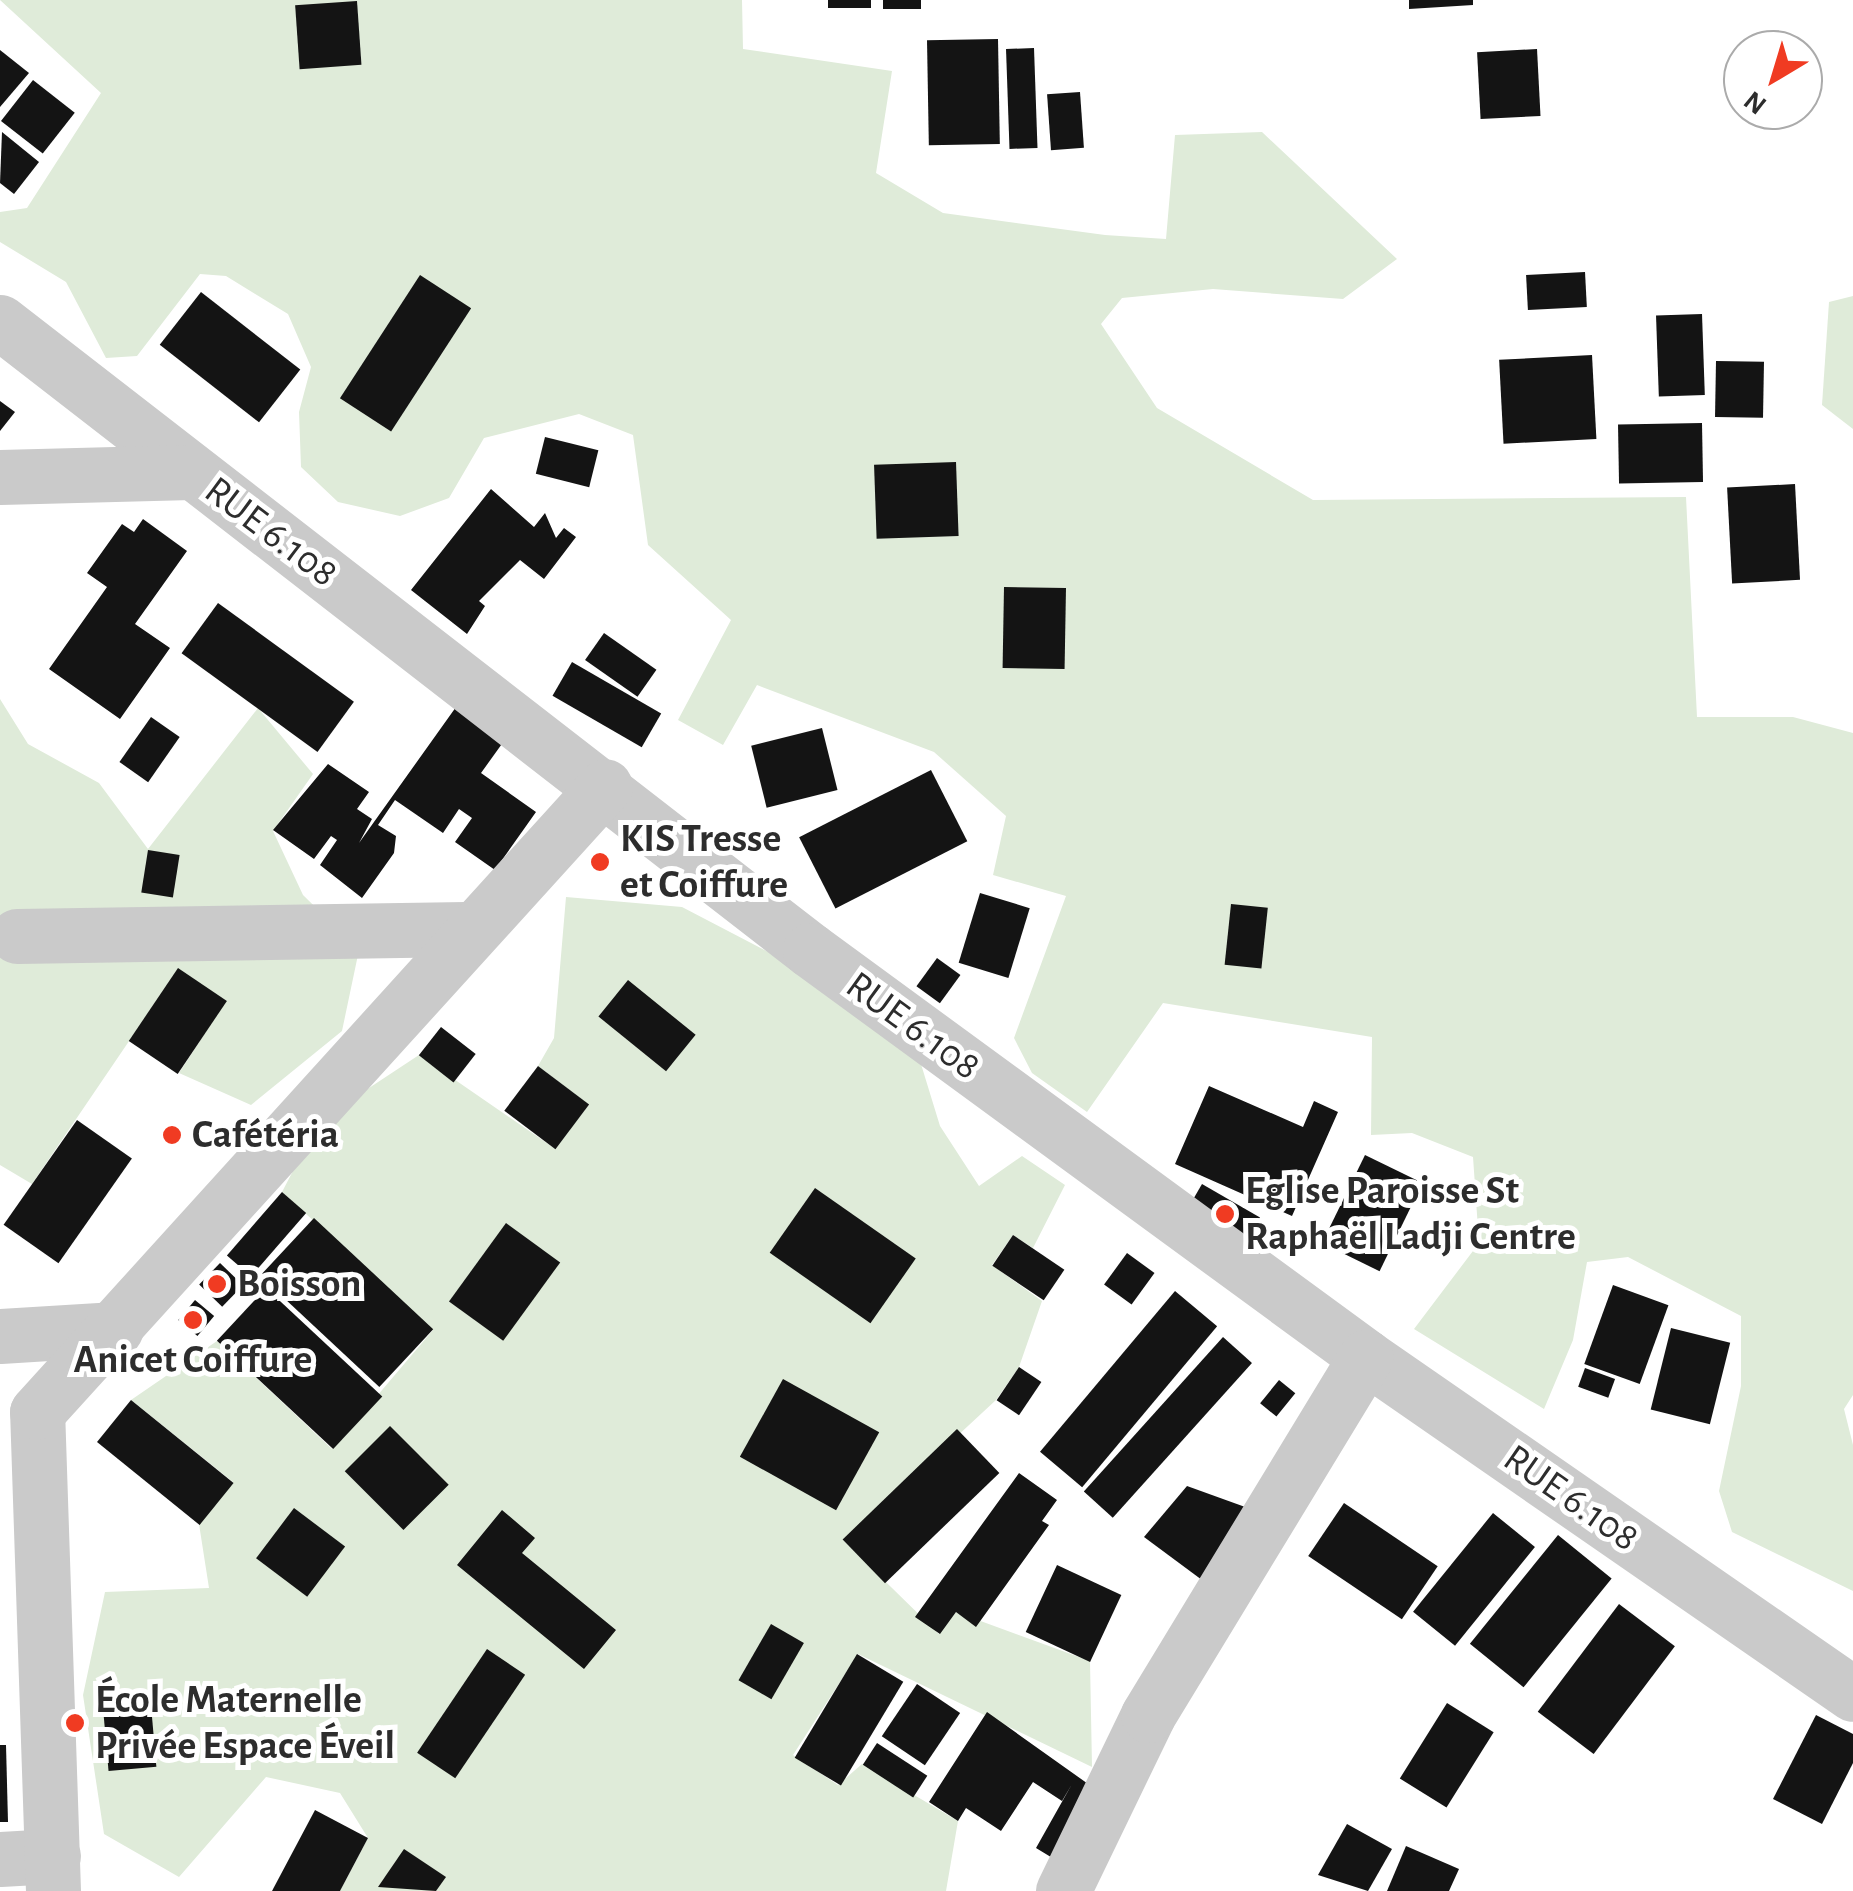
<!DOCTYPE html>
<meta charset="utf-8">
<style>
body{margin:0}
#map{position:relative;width:1853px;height:1891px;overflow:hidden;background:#fff;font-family:"Alegreya Sans",sans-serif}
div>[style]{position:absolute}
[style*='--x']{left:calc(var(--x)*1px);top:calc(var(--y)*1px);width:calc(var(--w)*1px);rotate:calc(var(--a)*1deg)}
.green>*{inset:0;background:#dfebd9}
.building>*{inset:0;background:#141414;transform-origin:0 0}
.minor>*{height:55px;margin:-27.5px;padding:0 27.5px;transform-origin:27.5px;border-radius:27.5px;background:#cacaca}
.dots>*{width:28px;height:28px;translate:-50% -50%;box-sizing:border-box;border:5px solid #fff;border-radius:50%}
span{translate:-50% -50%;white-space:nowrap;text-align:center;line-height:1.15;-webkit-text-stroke:10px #fff;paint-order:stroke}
.street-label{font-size:40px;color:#2d2d2d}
.poi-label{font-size:40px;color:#2d2d2d;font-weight:700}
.left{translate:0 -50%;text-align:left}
.north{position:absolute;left:1723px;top:30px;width:100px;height:100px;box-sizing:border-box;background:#fff;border:2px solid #ababab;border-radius:50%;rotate:218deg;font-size:28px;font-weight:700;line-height:40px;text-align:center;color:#2d2d2d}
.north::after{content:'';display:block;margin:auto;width:35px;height:45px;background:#f03b22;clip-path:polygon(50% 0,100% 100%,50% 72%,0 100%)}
</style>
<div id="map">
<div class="green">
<div style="clip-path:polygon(0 0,742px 0,743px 49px,892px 71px,876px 173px,943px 213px,1105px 235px,1166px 239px,1175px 135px,1262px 132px,1397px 259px,1343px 299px,1213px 289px,1122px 298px,1101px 324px,1157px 408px,1313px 500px,1686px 497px,1697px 717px,1793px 717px,1853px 733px,1853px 1395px,1844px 1409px,1853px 1445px,1853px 1591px,1732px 1532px,1719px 1491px,1741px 1386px,1741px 1316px,1628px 1257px,1587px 1262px,1573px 1340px,1544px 1409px,1414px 1329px,1479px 1243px,1473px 1157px,1412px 1133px,1371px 1135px,1372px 1037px,1163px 1003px,1087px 1112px,1032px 1073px,1014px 1038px,1066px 896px,993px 875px,1006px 816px,934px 752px,757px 685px,723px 745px,678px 720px,731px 620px,648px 545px,633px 435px,579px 414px,484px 438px,449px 498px,400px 516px,338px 502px,301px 467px,299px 412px,311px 367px,288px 314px,226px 276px,200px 274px,137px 356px,106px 358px,66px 282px,0 242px,0 212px,27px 208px,101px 93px)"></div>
<div style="clip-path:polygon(1853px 296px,1853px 429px,1822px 405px,1829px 302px)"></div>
<div style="clip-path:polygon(0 699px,28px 744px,99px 783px,148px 849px,258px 708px,313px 774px,273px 831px,303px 895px,359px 950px,342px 1031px,251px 1105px,179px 1073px,226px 1001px,178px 969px,32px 1184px,0 1165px)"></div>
<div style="clip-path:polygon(566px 897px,682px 907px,780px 958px,913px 1038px,940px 1126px,979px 1186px,1022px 1156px,1065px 1185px,1033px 1248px,1013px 1235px,992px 1265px,1042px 1301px,1019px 1367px,996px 1400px,844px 1541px,939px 1634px,956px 1612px,1090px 1661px,1092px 1767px,858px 1654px,793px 1755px,838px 1785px,862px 1764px,958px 1821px,946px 1891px,340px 1891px,368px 1838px,340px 1793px,266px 1777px,179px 1877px,104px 1834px,83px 1695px,105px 1592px,209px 1588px,199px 1524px,233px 1482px,131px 1400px,217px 1341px,332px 1449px,433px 1330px,282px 1192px,319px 1121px,419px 1055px,554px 1148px,589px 1105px,538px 1066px,554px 1038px)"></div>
</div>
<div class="building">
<div style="left:828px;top:0;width:43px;height:8px"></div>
<div style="left:883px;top:0;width:38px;height:9px"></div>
<div style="clip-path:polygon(1409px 0,1473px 0,1473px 5px,1409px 9px)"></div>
<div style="left:357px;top:1px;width:64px;height:62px;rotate:86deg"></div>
<div style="left:998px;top:39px;width:105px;height:71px;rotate:89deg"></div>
<div style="left:1034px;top:48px;width:100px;height:28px;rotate:88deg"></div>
<div style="left:1537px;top:49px;width:67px;height:60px;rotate:87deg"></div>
<div style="clip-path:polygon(0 50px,29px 73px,0 107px)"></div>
<div style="left:33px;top:80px;width:53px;height:52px;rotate:38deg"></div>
<div style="left:1080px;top:92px;width:56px;height:33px;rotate:86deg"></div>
<div style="clip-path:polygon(2px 132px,39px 162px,14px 194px,0 183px)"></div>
<div style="left:1585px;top:272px;width:35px;height:59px;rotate:87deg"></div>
<div style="left:420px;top:275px;width:61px;height:147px;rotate:33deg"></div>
<div style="left:201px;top:292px;width:126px;height:67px;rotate:38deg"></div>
<div style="left:1702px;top:314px;width:81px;height:46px;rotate:88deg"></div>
<div style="left:1592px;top:355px;width:84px;height:93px;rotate:87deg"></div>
<div style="left:1716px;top:361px;width:48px;height:56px;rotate:1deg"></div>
<div style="clip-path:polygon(0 401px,15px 412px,0 431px)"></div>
<div style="left:1702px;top:423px;width:59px;height:84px;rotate:89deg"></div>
<div style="left:545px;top:437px;width:55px;height:38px;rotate:14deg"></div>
<div style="left:956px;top:462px;width:74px;height:82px;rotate:88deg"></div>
<div style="left:1795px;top:484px;width:96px;height:68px;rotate:87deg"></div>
<div style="clip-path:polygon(491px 489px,534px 527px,545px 513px,556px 538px,564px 528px,576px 537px,544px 579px,520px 560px,479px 601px,485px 606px,467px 634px,411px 590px)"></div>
<div style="clip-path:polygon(143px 519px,187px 551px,135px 624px,170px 648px,120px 719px,49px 669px,107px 587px,87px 573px,122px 524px,134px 532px)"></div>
<div style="left:1004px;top:587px;width:62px;height:81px;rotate:1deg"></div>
<div style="left:218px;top:603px;width:168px;height:62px;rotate:36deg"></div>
<div style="left:604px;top:633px;width:64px;height:33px;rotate:35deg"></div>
<div style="left:572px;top:662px;width:103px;height:39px;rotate:30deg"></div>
<div style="clip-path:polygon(456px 707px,504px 741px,481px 773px,536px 812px,495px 870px,455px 842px,472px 818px,459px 809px,443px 833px,395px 800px,378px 825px,396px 836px,394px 853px,362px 898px,320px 865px,337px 840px,331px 836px,314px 859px,273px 830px,328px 764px,369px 792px,357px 809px,372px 819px,359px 843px)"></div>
<div style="left:151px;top:717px;width:35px;height:55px;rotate:35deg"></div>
<div style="left:822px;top:728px;width:64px;height:73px;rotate:76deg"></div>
<div style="left:931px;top:770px;width:80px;height:148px;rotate:63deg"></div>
<div style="left:148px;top:850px;width:32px;height:43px;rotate:9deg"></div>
<div style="left:980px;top:893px;width:52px;height:73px;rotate:17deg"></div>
<div style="left:1231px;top:904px;width:37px;height:61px;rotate:6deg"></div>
<div style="left:937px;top:958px;width:29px;height:35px;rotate:36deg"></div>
<div style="left:178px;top:968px;width:59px;height:88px;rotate:34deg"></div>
<div style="left:628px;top:980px;width:87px;height:47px;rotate:39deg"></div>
<div style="left:441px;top:1027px;width:44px;height:36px;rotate:38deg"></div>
<div style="left:538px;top:1066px;width:64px;height:56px;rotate:37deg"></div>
<div style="clip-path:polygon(1209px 1086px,1303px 1127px,1314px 1101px,1338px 1112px,1292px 1216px,1175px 1164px)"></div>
<div style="left:77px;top:1120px;width:67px;height:128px;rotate:35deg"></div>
<div style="left:1365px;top:1155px;width:64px;height:98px;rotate:26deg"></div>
<div style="left:1202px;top:1184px;width:67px;height:24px;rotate:30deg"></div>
<div style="left:815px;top:1188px;width:123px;height:79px;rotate:35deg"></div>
<div style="left:282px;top:1192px;width:32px;height:84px;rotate:41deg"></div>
<div style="left:314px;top:1218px;width:163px;height:79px;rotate:43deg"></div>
<div style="left:506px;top:1223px;width:67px;height:97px;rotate:36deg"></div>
<div style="left:1013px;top:1235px;width:62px;height:37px;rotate:34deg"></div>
<div style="left:1127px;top:1253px;width:34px;height:39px;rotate:36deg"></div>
<div style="left:220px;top:1263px;width:32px;height:30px;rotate:44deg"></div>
<div style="left:1613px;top:1285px;width:59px;height:84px;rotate:20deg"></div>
<div style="left:266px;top:1288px;width:159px;height:72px;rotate:43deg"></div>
<div style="left:1175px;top:1291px;width:55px;height:210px;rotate:40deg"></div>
<div style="left:195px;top:1300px;width:25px;height:26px;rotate:40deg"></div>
<div style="left:1671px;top:1328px;width:61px;height:84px;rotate:14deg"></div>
<div style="left:1223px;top:1337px;width:39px;height:208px;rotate:42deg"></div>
<div style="left:1019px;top:1367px;width:27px;height:40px;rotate:34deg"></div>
<div style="left:1585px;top:1368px;width:32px;height:20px;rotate:20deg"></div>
<div style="left:783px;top:1379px;width:110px;height:89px;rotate:29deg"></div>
<div style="left:1279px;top:1380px;width:21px;height:30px;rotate:39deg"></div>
<div style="left:131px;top:1400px;width:132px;height:54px;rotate:39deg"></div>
<div style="left:390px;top:1426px;width:83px;height:64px;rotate:45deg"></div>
<div style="left:957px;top:1429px;width:61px;height:159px;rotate:46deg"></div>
<div style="clip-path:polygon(1019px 1473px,1057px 1500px,1042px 1521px,1049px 1525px,976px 1627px,956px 1612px,940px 1634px,915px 1617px)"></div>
<div style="clip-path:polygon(1187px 1486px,1259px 1512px,1202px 1580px,1144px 1537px)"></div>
<div style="left:1344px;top:1503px;width:113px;height:64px;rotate:34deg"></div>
<div style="left:294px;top:1508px;width:64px;height:63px;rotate:37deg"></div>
<div style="clip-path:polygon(502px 1510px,535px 1538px,522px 1553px,616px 1630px,584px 1669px,457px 1565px)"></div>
<div style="left:1493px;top:1513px;width:54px;height:127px;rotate:39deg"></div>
<div style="left:1558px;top:1535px;width:69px;height:140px;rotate:39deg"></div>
<div style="left:1057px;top:1565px;width:71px;height:74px;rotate:25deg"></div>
<div style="left:1619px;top:1604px;width:70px;height:135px;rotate:37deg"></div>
<div style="left:771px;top:1624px;width:38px;height:65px;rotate:30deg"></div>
<div style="left:487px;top:1649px;width:46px;height:125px;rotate:34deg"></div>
<div style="left:857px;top:1654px;width:54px;height:121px;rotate:31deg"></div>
<div style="left:917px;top:1684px;width:52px;height:63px;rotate:34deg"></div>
<div style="left:150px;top:1694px;width:73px;height:48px;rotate:85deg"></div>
<div style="left:1447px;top:1703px;width:55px;height:89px;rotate:32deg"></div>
<div style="clip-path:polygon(987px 1712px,1105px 1796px,1064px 1865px,1036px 1848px,1072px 1784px,1062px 1801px,1033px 1782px,1001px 1831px,966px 1808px,958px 1821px,929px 1802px)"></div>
<div style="clip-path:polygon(1816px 1715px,1853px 1734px,1853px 1763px,1822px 1824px,1773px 1799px)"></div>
<div style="left:877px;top:1743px;width:60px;height:26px;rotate:33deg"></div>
<div style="clip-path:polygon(0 1745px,6px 1745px,8px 1822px,0 1822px)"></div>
<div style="clip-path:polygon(315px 1810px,368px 1838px,340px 1891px,272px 1891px)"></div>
<div style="clip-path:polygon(1347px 1824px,1392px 1849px,1368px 1891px,1318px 1875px)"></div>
<div style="clip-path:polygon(1406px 1846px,1459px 1869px,1449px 1891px,1387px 1891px)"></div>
<div style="clip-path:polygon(404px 1849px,446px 1877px,436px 1891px,378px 1887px)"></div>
</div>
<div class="minor">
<div style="--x:0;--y:322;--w:1025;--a:37.79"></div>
<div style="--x:810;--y:950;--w:689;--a:36.2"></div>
<div style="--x:1366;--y:1357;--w:592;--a:34.68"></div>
<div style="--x:0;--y:477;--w:191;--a:-1.5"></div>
<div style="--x:17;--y:936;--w:449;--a:-0.9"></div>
<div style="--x:0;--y:1336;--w:116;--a:-3.5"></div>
<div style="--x:0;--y:1859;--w:53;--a:-3.2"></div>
<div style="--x:53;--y:1891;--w:479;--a:-91.9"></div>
<div style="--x:37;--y:1412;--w:845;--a:-47.78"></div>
<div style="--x:1063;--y:1891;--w:195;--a:-64.2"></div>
<div style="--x:1148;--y:1715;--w:419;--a:-58.7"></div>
</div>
<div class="dots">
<div style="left:600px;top:862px;background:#f03b22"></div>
<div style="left:172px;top:1135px;background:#f03b22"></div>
<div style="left:1225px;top:1214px;background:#f03b22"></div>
<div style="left:217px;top:1284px;background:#f03b22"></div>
<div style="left:193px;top:1320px;background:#f03b22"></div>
<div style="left:75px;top:1723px;background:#f03b22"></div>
</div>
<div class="street-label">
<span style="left:271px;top:532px;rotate:37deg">RUE 6.108</span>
<span style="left:913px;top:1026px;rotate:36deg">RUE 6.108</span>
<span style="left:1571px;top:1498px;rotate:35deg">RUE 6.108</span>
</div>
<div class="poi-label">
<span class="left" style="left:620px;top:862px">KIS Tresse<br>et Coiffure</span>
<span class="left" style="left:192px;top:1135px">Cafétéria</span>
<span class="left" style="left:1245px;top:1214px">Eglise Paroisse St<br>Raphaël Ladji Centre</span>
<span class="left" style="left:237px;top:1284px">Boisson</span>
<span style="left:193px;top:1360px">Anicet Coiffure</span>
<span class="left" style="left:95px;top:1723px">École Maternelle<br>Privée Espace Éveil</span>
</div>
<div class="north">N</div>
</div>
